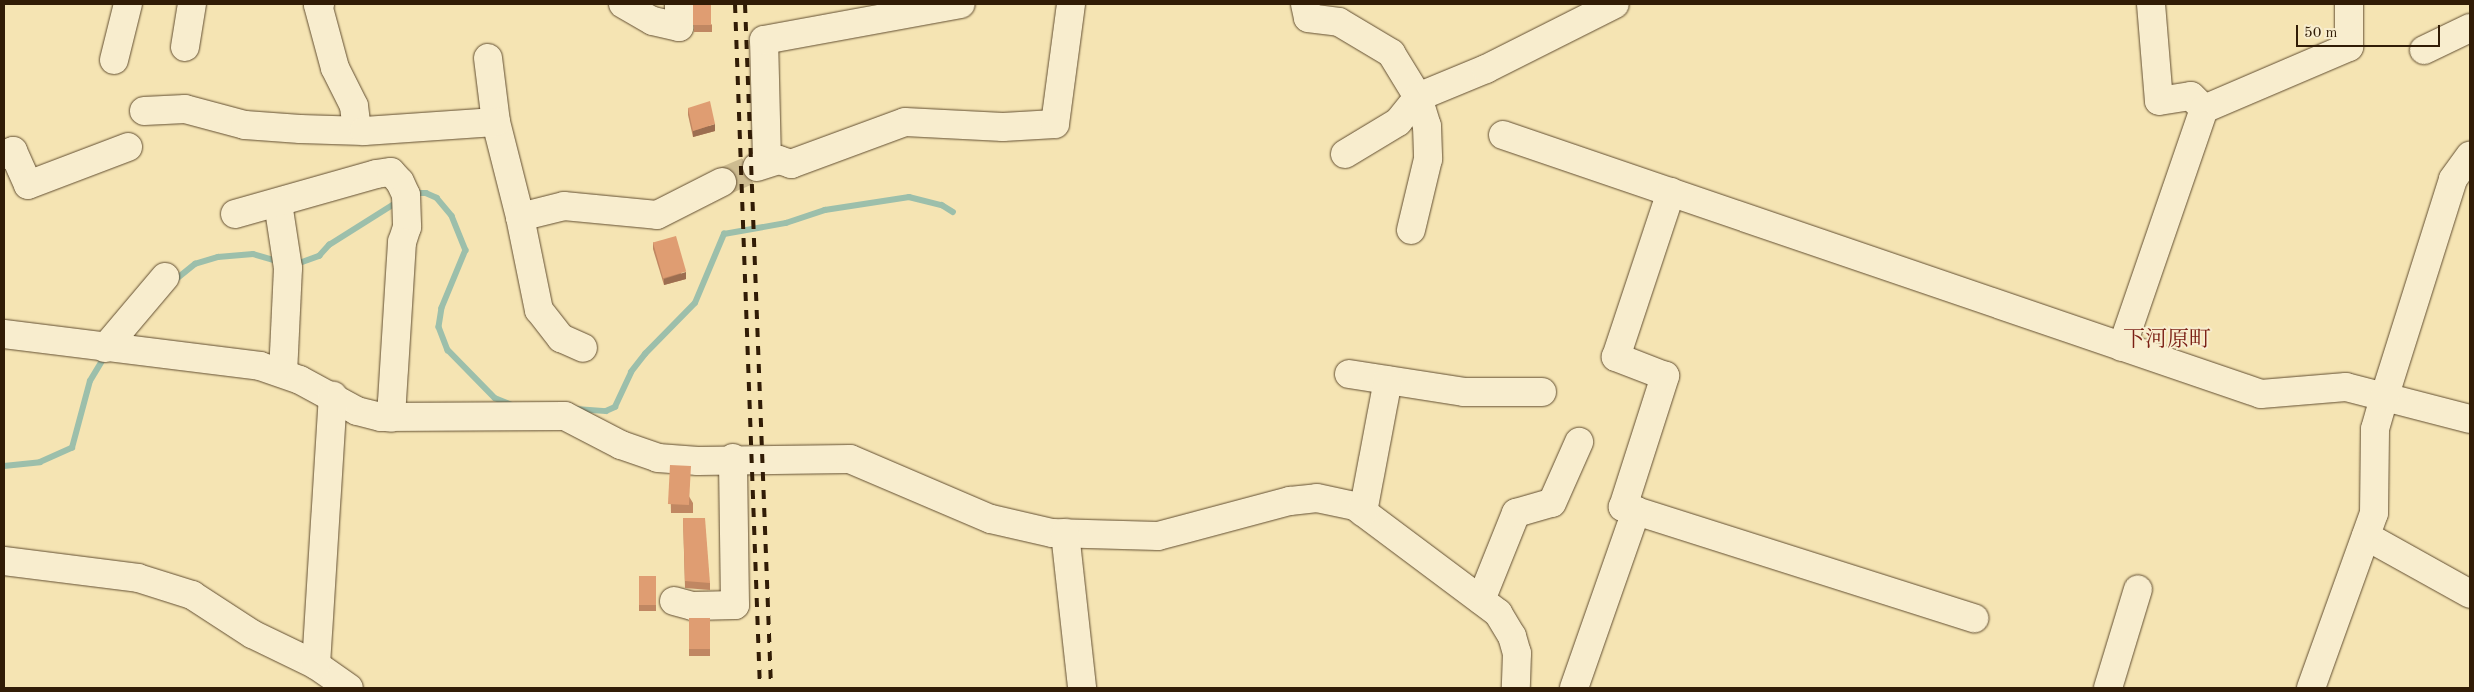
<!DOCTYPE html>
<meta charset="utf-8">
<style>
body{margin:0}
#map{position:relative;width:2474px;height:692px;overflow:hidden;background:#f5e4b3;font-family:"Old Standard TT","Noto Serif JP",serif}
div>[style]{position:absolute}
[style*='--x']{left:calc(var(--x)*1px);top:calc(var(--y)*1px);width:calc(var(--w)*1px);rotate:calc(var(--a)*1deg)}
.stream>*{height:5.5px;margin:-2.75px;padding:0 2.75px;transform-origin:2.75px;border-radius:2.75px;background:#9cbfab}
.minor-tunnel>*{height:28px;margin-top:-14px;transform-origin:0;background:repeating-linear-gradient(90deg,#cebc90 0 28px,transparent 0 42px)}
.roads{filter:drop-shadow(0 0 1px #624e31) drop-shadow(0 0 1px #624e31)}
.minor>*{height:28px;margin:-14px;padding:0 14px;transform-origin:14px;border-radius:14px;background:#f8edce}
.rail>*{height:4px;margin-top:-2px;transform-origin:0;background:repeating-linear-gradient(90deg,#311c06 0 9px,transparent 0 18px)}
.wall>*{inset:0;background:#c08762;transform-origin:0 0}
.shaded-wall>*{inset:0;background:#9c6e50}
.building>*{inset:0;background:#df9d72;transform-origin:0 0}
span{translate:-50% -50%;white-space:nowrap;text-align:center;line-height:1.15;-webkit-text-stroke:4px #f8edce;paint-order:stroke}
.quarter-label{font-size:22px;color:#7a1f14}
.frame{position:absolute;inset:0;border:5px solid #311c06;pointer-events:none}
.scale{position:absolute;left:2296px;top:25px;width:144px;height:22px;box-sizing:border-box;border:2px solid #311c06;border-top:0;padding-left:6px;font-size:15px;line-height:18px;white-space:nowrap;color:#311c06;-webkit-text-stroke:4px #f8edce;paint-order:stroke}
</style>
<div id="map">
<div class="stream">
<div style="--x:413;--y:193;--w:13;--a:0"></div>
<div style="--x:426;--y:193;--w:12;--a:24"></div>
<div style="--x:437;--y:198;--w:23;--a:50"></div>
<div style="--x:452;--y:216;--w:37;--a:68"></div>
<div style="--x:466;--y:250;--w:63;--a:112.5"></div>
<div style="--x:442;--y:308;--w:19;--a:99"></div>
<div style="--x:439;--y:327;--w:25;--a:69"></div>
<div style="--x:448;--y:350;--w:67;--a:45.6"></div>
<div style="--x:495;--y:398;--w:18;--a:22"></div>
<div style="--x:294;--y:265;--w:27;--a:-20"></div>
<div style="--x:319;--y:256;--w:15;--a:-48"></div>
<div style="--x:329;--y:245;--w:83;--a:-32.2"></div>
<div style="--x:174;--y:281;--w:27;--a:-39"></div>
<div style="--x:195;--y:264;--w:24;--a:-17"></div>
<div style="--x:218;--y:257;--w:35;--a:-5"></div>
<div style="--x:253;--y:254;--w:26;--a:16"></div>
<div style="--x:576;--y:409;--w:30;--a:4"></div>
<div style="--x:606;--y:411;--w:10;--a:-24"></div>
<div style="--x:615;--y:407;--w:38;--a:-65"></div>
<div style="--x:631;--y:372;--w:23;--a:-52"></div>
<div style="--x:645;--y:354;--w:71;--a:-45.6"></div>
<div style="--x:695;--y:303;--w:75;--a:-67.2"></div>
<div style="--x:724;--y:234;--w:63;--a:-10.1"></div>
<div style="--x:786;--y:223;--w:41;--a:-18.4"></div>
<div style="--x:825;--y:210;--w:85;--a:-8.8"></div>
<div style="--x:909;--y:197;--w:34;--a:14"></div>
<div style="--x:942;--y:205;--w:13;--a:32"></div>
<div style="--x:4;--y:466;--w:36;--a:-6"></div>
<div style="--x:40;--y:462;--w:35;--a:-24"></div>
<div style="--x:72;--y:448;--w:69;--a:-75"></div>
<div style="--x:90;--y:381;--w:29;--a:-59"></div>
</div>
<div class="minor-tunnel">
<div style="--x:722;--y:182;--w:38;--a:-23"></div>
</div>
<div class="roads">
<div class="minor">
<div style="--x:320;--y:4;--w:2;--a:153"></div>
<div style="--x:318;--y:5;--w:65;--a:74.9"></div>
<div style="--x:335;--y:68;--w:42;--a:63.4"></div>
<div style="--x:354;--y:106;--w:24;--a:83"></div>
<div style="--x:623;--y:4;--w:34;--a:30"></div>
<div style="--x:653;--y:21;--w:27;--a:13"></div>
<div style="--x:679;--y:27;--w:23;--a:-90"></div>
<div style="--x:1305;--y:4;--w:14;--a:78"></div>
<div style="--x:1308;--y:18;--w:31;--a:7"></div>
<div style="--x:1339;--y:22;--w:61;--a:30.8"></div>
<div style="--x:1391;--y:53;--w:52;--a:58.5"></div>
<div style="--x:1418;--y:97;--w:30;--a:73"></div>
<div style="--x:1427;--y:126;--w:33;--a:88"></div>
<div style="--x:1428;--y:159;--w:73;--a:103.5"></div>
<div style="--x:2151;--y:4;--w:97;--a:85.3"></div>
<div style="--x:2159;--y:101;--w:32;--a:-9"></div>
<div style="--x:2191;--y:96;--w:18;--a:45"></div>
<div style="--x:185;--y:47;--w:44;--a:-80.8"></div>
<div style="--x:2424;--y:50;--w:51;--a:-25.6"></div>
<div style="--x:488;--y:58;--w:64;--a:82.9"></div>
<div style="--x:496;--y:122;--w:98;--a:75.8"></div>
<div style="--x:520;--y:217;--w:95;--a:78.5"></div>
<div style="--x:539;--y:310;--w:36;--a:52"></div>
<div style="--x:561;--y:338;--w:24;--a:24"></div>
<div style="--x:114;--y:60;--w:58;--a:-76"></div>
<div style="--x:144;--y:111;--w:41;--a:-2.8"></div>
<div style="--x:185;--y:109;--w:62;--a:14.9"></div>
<div style="--x:245;--y:125;--w:55;--a:4.2"></div>
<div style="--x:300;--y:129;--w:64;--a:1.8"></div>
<div style="--x:364;--y:131;--w:132;--a:-3.9"></div>
<div style="--x:1503;--y:135;--w:801;--a:18.86"></div>
<div style="--x:2261;--y:394;--w:85;--a:-4.7"></div>
<div style="--x:2346;--y:387;--w:128;--a:14.5"></div>
<div style="--x:1345;--y:154;--w:62;--a:-31.1"></div>
<div style="--x:1398;--y:122;--w:32;--a:-51"></div>
<div style="--x:1418;--y:97;--w:74;--a:-22.4"></div>
<div style="--x:1486;--y:69;--w:144;--a:-26.7"></div>
<div style="--x:4;--y:155;--w:10;--a:-24"></div>
<div style="--x:13;--y:151;--w:37;--a:66"></div>
<div style="--x:28;--y:185;--w:107;--a:-20.8"></div>
<div style="--x:767;--y:161;--w:121;--a:-91.4"></div>
<div style="--x:764;--y:40;--w:200;--a:-10.4"></div>
<div style="--x:757;--y:167;--w:23;--a:-18"></div>
<div style="--x:779;--y:160;--w:13;--a:18"></div>
<div style="--x:791;--y:164;--w:121;--a:-20.2"></div>
<div style="--x:905;--y:122;--w:98;--a:2.9"></div>
<div style="--x:1003;--y:127;--w:52;--a:-3.3"></div>
<div style="--x:1055;--y:124;--w:121;--a:-82.4"></div>
<div style="--x:278;--y:203;--w:66;--a:81.3"></div>
<div style="--x:288;--y:268;--w:105;--a:92.7"></div>
<div style="--x:235;--y:214;--w:147;--a:-15.8"></div>
<div style="--x:376;--y:174;--w:15;--a:-8"></div>
<div style="--x:391;--y:172;--w:13;--a:48"></div>
<div style="--x:400;--y:182;--w:14;--a:65"></div>
<div style="--x:406;--y:195;--w:32;--a:88"></div>
<div style="--x:407;--y:227;--w:16;--a:108"></div>
<div style="--x:402;--y:242;--w:176;--a:93.6"></div>
<div style="--x:520;--y:217;--w:45;--a:-14"></div>
<div style="--x:564;--y:206;--w:93;--a:5.5"></div>
<div style="--x:657;--y:215;--w:73;--a:-26.9"></div>
<div style="--x:4;--y:334;--w:258;--a:7.1"></div>
<div style="--x:260;--y:366;--w:42;--a:19.3"></div>
<div style="--x:300;--y:380;--w:65;--a:28.5"></div>
<div style="--x:357;--y:411;--w:25;--a:14"></div>
<div style="--x:381;--y:417;--w:184;--a:-0.3"></div>
<div style="--x:565;--y:416;--w:63;--a:27.4"></div>
<div style="--x:621;--y:445;--w:39;--a:19"></div>
<div style="--x:658;--y:458;--w:40;--a:4.3"></div>
<div style="--x:698;--y:461;--w:152;--a:-0.8"></div>
<div style="--x:850;--y:459;--w:153;--a:23.1"></div>
<div style="--x:991;--y:519;--w:63;--a:12.9"></div>
<div style="--x:1052;--y:533;--w:106;--a:1.6"></div>
<div style="--x:1158;--y:536;--w:137;--a:-14.9"></div>
<div style="--x:1290;--y:501;--w:27;--a:-6"></div>
<div style="--x:1317;--y:498;--w:39;--a:12"></div>
<div style="--x:1355;--y:506;--w:179;--a:36.8"></div>
<div style="--x:1498;--y:613;--w:27;--a:59"></div>
<div style="--x:1512;--y:636;--w:18;--a:74"></div>
<div style="--x:1517;--y:653;--w:35;--a:92"></div>
<div style="--x:2122;--y:347;--w:252;--a:-71"></div>
<div style="--x:2204;--y:109;--w:158;--a:-23.2"></div>
<div style="--x:2349;--y:47;--w:43;--a:-90"></div>
<div style="--x:105;--y:348;--w:93;--a:-49.8"></div>
<div style="--x:1349;--y:374;--w:116;--a:8.9"></div>
<div style="--x:1464;--y:392;--w:78;--a:0"></div>
<div style="--x:1636;--y:511;--w:355;--a:17.6"></div>
<div style="--x:1363;--y:512;--w:134;--a:-79.3"></div>
<div style="--x:1065;--y:533;--w:156;--a:83.7"></div>
<div style="--x:2366;--y:536;--w:119;--a:29.1"></div>
<div style="--x:4;--y:561;--w:135;--a:7.2"></div>
<div style="--x:138;--y:578;--w:57;--a:17.5"></div>
<div style="--x:192;--y:595;--w:72;--a:33"></div>
<div style="--x:252;--y:634;--w:71;--a:25.8"></div>
<div style="--x:316;--y:665;--w:40;--a:34.9"></div>
<div style="--x:1481;--y:600;--w:94;--a:-68.1"></div>
<div style="--x:1516;--y:513;--w:37;--a:-16"></div>
<div style="--x:1552;--y:503;--w:67;--a:-66.1"></div>
<div style="--x:674;--y:601;--w:20;--a:15"></div>
<div style="--x:693;--y:606;--w:42;--a:-1.4"></div>
<div style="--x:735;--y:605;--w:147;--a:-90.8"></div>
<div style="--x:316;--y:665;--w:270;--a:-86.4"></div>
<div style="--x:1574;--y:688;--w:188;--a:-70.7"></div>
<div style="--x:1636;--y:511;--w:14;--a:-163"></div>
<div style="--x:1623;--y:507;--w:138;--a:-72.2"></div>
<div style="--x:1665;--y:376;--w:53;--a:-158.8"></div>
<div style="--x:1616;--y:357;--w:174;--a:-71.6"></div>
<div style="--x:2108;--y:688;--w:103;--a:-73.1"></div>
<div style="--x:2311;--y:688;--w:186;--a:-70.2"></div>
<div style="--x:2374;--y:513;--w:84;--a:-89.3"></div>
<div style="--x:2375;--y:429;--w:35;--a:-74"></div>
<div style="--x:2385;--y:395;--w:226;--a:-72.5"></div>
<div style="--x:2453;--y:179;--w:29;--a:-54"></div>
</div>
</div>
<div class="rail">
<div style="--x:735;--y:4;--w:684;--a:87.91"></div>
<div style="--x:745;--y:4;--w:684;--a:87.82"></div>
</div>
<div class="wall">
<div style="clip-path:polygon(693px 4px,712px 25px,712px 32px,694px 32px)"></div>
<div style="clip-path:polygon(688px 108px,715px 131px,693px 137px,688px 115px)"></div>
<div style="clip-path:polygon(653px 242px,686px 279px,664px 285px,653px 249px)"></div>
<div style="clip-path:polygon(670px 465px,693px 503px,693px 513px,671px 513px)"></div>
<div style="clip-path:polygon(683px 518px,710px 583px,710px 590px,685px 588px)"></div>
<div style="left:639px;top:576px;width:17px;height:35px"></div>
<div style="left:689px;top:618px;width:21px;height:38px"></div>
</div>
<div class="shaded-wall">
<div style="clip-path:polygon(715px 124px,715px 131px,693px 137px,693px 131px)"></div>
<div style="clip-path:polygon(686px 272px,686px 279px,664px 285px,664px 279px)"></div>
</div>
<div class="building">
<div style="left:693px;top:4px;width:18px;height:21px"></div>
<div style="clip-path:polygon(710px 101px,715px 124px,693px 131px,688px 108px)"></div>
<div style="left:676px;top:236px;width:37px;height:24px;rotate:74deg"></div>
<div style="left:670px;top:465px;width:21px;height:39px;rotate:3deg"></div>
<div style="clip-path:polygon(683px 518px,705px 518px,710px 583px,685px 581px)"></div>
<div style="left:639px;top:576px;width:17px;height:29px"></div>
<div style="left:689px;top:618px;width:21px;height:31px"></div>
</div>
<div class="quarter-label">
<span style="left:2167px;top:341px">下河原町</span>
</div>
<div class="frame"></div>
<div class="scale">50 m</div>
</div>
